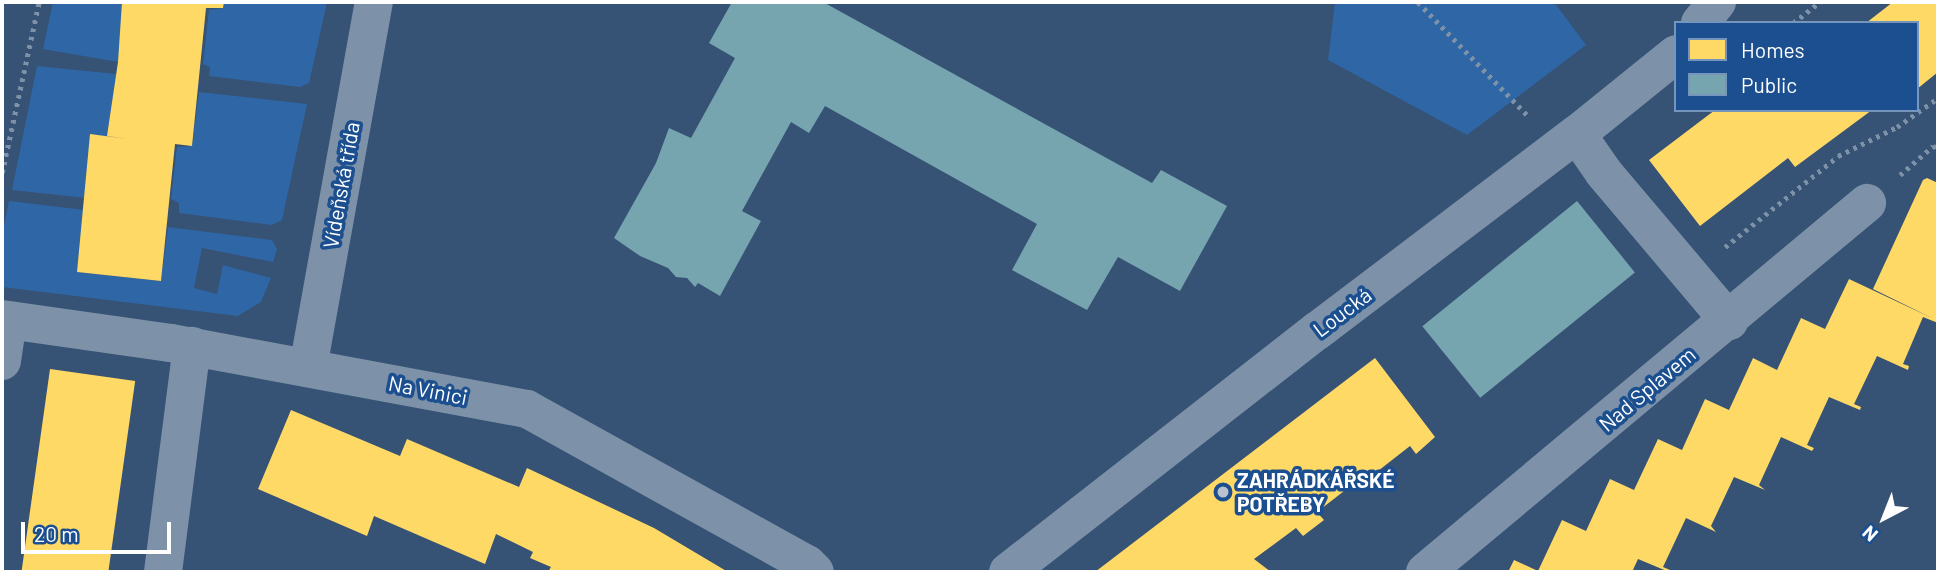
<!DOCTYPE html>
<meta charset="utf-8">
<style>
body{margin:0}
#map{position:relative;width:1940px;height:574px;overflow:hidden;background:#365274;font-family:Barlow,sans-serif}
div>[style]{position:absolute}
[style*='--x']{left:calc(var(--x)*1px);top:calc(var(--y)*1px);width:calc(var(--w)*1px);rotate:calc(var(--a)*1deg)}
.green>*{inset:0;background:#2f66a5}
.homes>*{inset:0;background:#ffd966;transform-origin:0 0}
.public>*{inset:0;background:#76a5af;transform-origin:0 0}
.path>*{height:4.5px;margin-top:-2.25px;transform-origin:0;background:repeating-linear-gradient(90deg,#7d92a8 0 3.5px,transparent 0 8.5px)}
.minor>*{height:38px;margin:-19px;padding:0 19px;transform-origin:19px;border-radius:19px;background:#7d92a8}
.dots>*{width:19px;height:19px;translate:-50% -50%;box-sizing:border-box;border:4px solid #1b4f8f;border-radius:50%}
span{translate:-50% -50%;white-space:nowrap;text-align:center;line-height:1.15;-webkit-text-stroke:7px #1b4f8f;paint-order:stroke}
.street-label{font-size:21px;color:#fff}
.poi-label{font-size:21px;color:#fff;font-weight:700}
.left{translate:0 -50%;text-align:left}
.frame{position:absolute;inset:0;border:4px solid #fff;pointer-events:none}
.legend{position:absolute;left:1674px;top:21px;width:245px;height:91px;box-sizing:border-box;background:#1b4f8f;border:2px solid #7695bc;margin:0;padding:9px 12px;list-style:none;font-size:21px;color:#fff}
.legend li{display:flex;align-items:center;gap:14px;height:35px}
.legend b{width:35px;border:2px solid #7695bc}
.north{position:absolute;left:1849px;top:483px;width:70px;height:70px;-webkit-text-stroke:5px #1b4f8f;paint-order:stroke;rotate:222deg;font-size:19px;font-weight:700;line-height:28px;text-align:center;color:#fff}
.north::after{content:'';display:block;margin:auto;width:24px;height:32px;background:#fff;clip-path:polygon(50% 0,100% 100%,50% 72%,0 100%)}
.scale{position:absolute;left:21px;top:522px;width:150px;height:32px;box-sizing:border-box;border:4px solid #fff;border-top:0;padding-left:9px;font-size:21px;line-height:24px;white-space:nowrap;color:#fff;-webkit-text-stroke:5px #1b4f8f;paint-order:stroke}
</style>
<div id="map">
<div class="green">
<div style="clip-path:polygon(53px 2px,126px 2px,118px 62px,43px 49px)"></div>
<div style="clip-path:polygon(224px 2px,327px 2px,309px 83px,300px 87px,209px 76px,210px 67px,203px 64px,209px 10px,223px 8px)"></div>
<div style="clip-path:polygon(1335px 2px,1554px 2px,1586px 45px,1467px 135px,1328px 60px)"></div>
<div style="clip-path:polygon(37px 66px,117px 74px,107px 136px,110px 138px,86px 198px,12px 190px)"></div>
<div style="clip-path:polygon(199px 92px,307px 104px,282px 220px,272px 225px,179px 213px,179px 203px,171px 199px,177px 147px,192px 146px)"></div>
<div style="clip-path:polygon(9px 201px,85px 210px,77px 272px,161px 281px,168px 227px,272px 240px,277px 249px,273px 262px,202px 248px,194px 288px,217px 294px,223px 265px,271px 278px,261px 302px,238px 316px,2px 287px,2px 236px)"></div>
</div>
<div class="homes">
<div style="clip-path:polygon(122px 2px,224px 2px,223px 8px,206px 8px,192px 146px,175px 144px,161px 281px,77px 272px,90px 134px,128px 139px,107px 136px,118px 62px)"></div>
<div style="clip-path:polygon(1893px 2px,1938px 2px,1938px 72px,1917px 89px,1917px 23px,1866px 23px)"></div>
<div style="clip-path:polygon(1715px 110px,1872px 110px,1795px 167px,1788px 158px,1700px 226px,1649px 160px)"></div>
<div style="clip-path:polygon(1927px 178px,1938px 183px,1938px 323px,1923px 317px,1903px 364px,1909px 366px,1908px 370px,1877px 356px,1854px 404px,1861px 407px,1860px 410px,1829px 397px,1807px 445px,1814px 448px,1812px 451px,1781px 437px,1759px 485px,1765px 490px,1734px 477px,1711px 526px,1716px 532px,1686px 518px,1663px 567px,1670px 570px,1669px 572px,1638px 559px,1632px 572px,1508px 572px,1514px 560px,1538px 571px,1562px 520px,1586px 531px,1610px 479px,1634px 490px,1658px 439px,1682px 450px,1705px 399px,1729px 410px,1753px 358px,1777px 370px,1801px 318px,1825px 329px,1849px 279px,1934px 319px,1873px 289px,1923px 180px)"></div>
<div style="clip-path:polygon(1375px 358px,1435px 437px,1416px 454px,1410px 446px,1360px 485px,1357px 481px,1317px 512px,1324px 520px,1303px 536px,1296px 528px,1254px 559px,1271px 572px,1095px 572px)"></div>
<div style="left:50px;top:369px;width:86px;height:205px;rotate:8deg"></div>
<div style="clip-path:polygon(291px 410px,400px 456px,407px 439px,519px 487px,527px 468px,654px 528px,728px 572px,548px 572px,551px 567px,530px 558px,533px 552px,496px 534px,485px 564px,374px 516px,367px 536px,258px 489px)"></div>
</div>
<div class="public">
<div style="clip-path:polygon(732px 2px,823px 2px,1152px 183px,1161px 170px,1227px 206px,1180px 291px,1118px 257px,1087px 310px,1012px 270px,1037px 224px,825px 106px,809px 133px,791px 122px,742px 211px,761px 221px,720px 296px,698px 283px,695px 287px,687px 278px,676px 277px,668px 268px,640px 256px,614px 238px,656px 163px,669px 128px,691px 138px,735px 58px,709px 43px)"></div>
<div style="left:1577px;top:201px;width:92px;height:199px;rotate:51deg"></div>
</div>
<div class="path">
<div style="--x:1418;--y:2;--w:157;--a:46"></div>
<div style="--x:1793;--y:23;--w:34;--a:-38"></div>
<div style="--x:2;--y:173;--w:175;--a:-77.8"></div>
<div style="--x:1900;--y:175;--w:44;--a:-41.3"></div>
<div style="--x:1933;--y:146;--w:5;--a:22"></div>
<div style="--x:1725;--y:247;--w:145;--a:-38.8"></div>
<div style="--x:1838;--y:156;--w:66;--a:-26.2"></div>
<div style="--x:1897;--y:127;--w:50;--a:-35.3"></div>
</div>
<div class="minor">
<div style="--x:1700;--y:23;--w:27;--a:-51"></div>
<div style="--x:1577;--y:134;--w:47;--a:55.3"></div>
<div style="--x:1604;--y:173;--w:194;--a:49.8"></div>
<div style="--x:2;--y:319;--w:171;--a:8.1"></div>
<div style="--x:171;--y:343;--w:362;--a:10.5"></div>
<div style="--x:527;--y:409;--w:320;--a:29"></div>
<div style="--x:807;--y:564;--w:11;--a:45"></div>
<div style="--x:2;--y:361;--w:41;--a:-81.7"></div>
<div style="--x:308;--y:368;--w:372;--a:-79.8"></div>
<div style="--x:163;--y:572;--w:228;--a:-82.7"></div>
<div style="--x:1008;--y:572;--w:392;--a:-38"></div>
<div style="--x:1317;--y:331;--w:326;--a:-37.2"></div>
<div style="--x:1577;--y:134;--w:127;--a:-38.9"></div>
<div style="--x:1425;--y:572;--w:576;--a:-39.86"></div>
</div>
<div class="dots">
<div style="left:1223px;top:492px;background:#b9c2ce"></div>
</div>
<div class="street-label">
<span style="left:341px;top:185px;rotate:-80deg">Vídeňská třída</span>
<span style="left:1342px;top:312px;rotate:-37deg">Loucká</span>
<span style="left:1647px;top:389px;rotate:-40deg">Nad Splavem</span>
<span style="left:428px;top:390px;rotate:11deg">Na Vinici</span>
</div>
<div class="poi-label">
<span class="left" style="left:1237px;top:492px">ZAHRÁDKÁŘSKÉ<br>POTŘEBY</span>
</div>
<div class="frame"></div>
<ul class="legend">
<li><b style="height:19px;background:#ffd966"></b>Homes</li>
<li><b style="height:19px;background:#76a5af"></b>Public</li>
</ul>
<div class="north">N</div>
<div class="scale">20 m</div>
</div>
